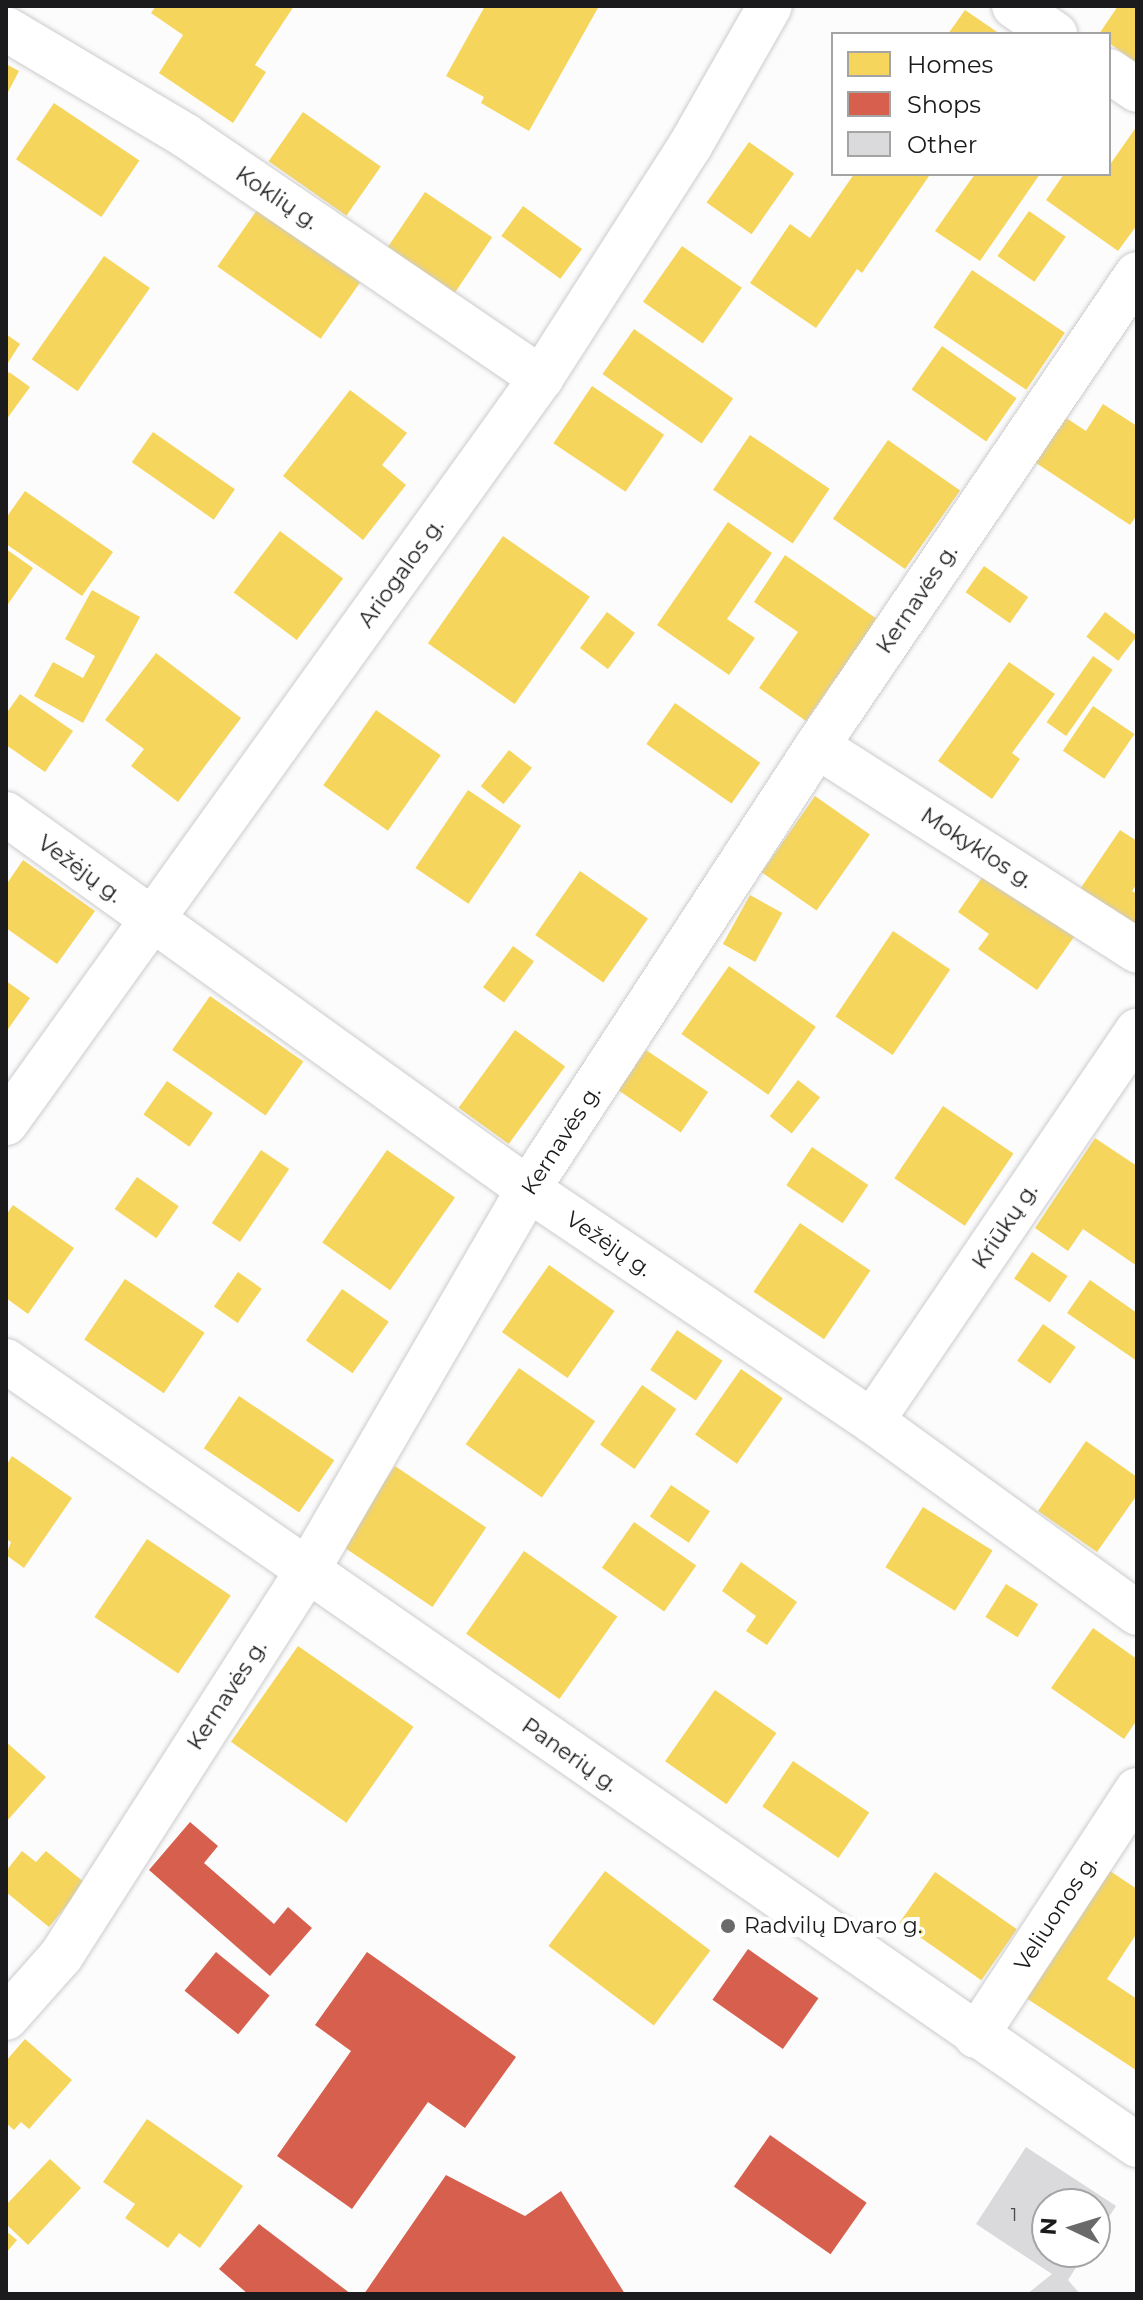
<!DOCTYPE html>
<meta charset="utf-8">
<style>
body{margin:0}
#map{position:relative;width:1143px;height:2300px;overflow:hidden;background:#fcfcfd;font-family:Montserrat,sans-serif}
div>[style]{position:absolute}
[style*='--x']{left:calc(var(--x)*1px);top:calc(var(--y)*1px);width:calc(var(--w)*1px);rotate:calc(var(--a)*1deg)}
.homes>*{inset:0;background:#f6d55c;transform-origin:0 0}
.shops>*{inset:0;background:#d6604d;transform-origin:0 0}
.building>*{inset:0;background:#dad9db}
.roads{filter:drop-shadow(0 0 2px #cccbcd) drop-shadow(0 0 2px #cccbcd)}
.street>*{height:44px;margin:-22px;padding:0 22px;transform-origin:22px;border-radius:22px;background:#fff}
.secondary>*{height:44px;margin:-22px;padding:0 22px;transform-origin:22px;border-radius:22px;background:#fff}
.dots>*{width:22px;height:22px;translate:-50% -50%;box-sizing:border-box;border:4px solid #fff;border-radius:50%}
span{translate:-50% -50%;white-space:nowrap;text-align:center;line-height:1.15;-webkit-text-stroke:8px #fff;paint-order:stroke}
.number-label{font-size:18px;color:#4b4a4c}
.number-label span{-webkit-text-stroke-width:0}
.street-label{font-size:22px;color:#1b1b1d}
.poi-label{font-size:22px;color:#1b1b1d}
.left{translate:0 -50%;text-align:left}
.frame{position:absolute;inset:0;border:8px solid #1b1b1d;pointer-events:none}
.legend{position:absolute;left:831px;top:32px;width:280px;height:144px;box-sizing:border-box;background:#fff;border:2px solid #a4a4a5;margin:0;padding:10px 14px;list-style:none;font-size:24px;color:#1b1b1d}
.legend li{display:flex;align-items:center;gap:16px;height:40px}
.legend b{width:40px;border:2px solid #a4a4a5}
.north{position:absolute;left:1031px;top:2188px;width:80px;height:80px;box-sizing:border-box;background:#fff;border:2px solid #a4a4a5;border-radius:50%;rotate:274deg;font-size:22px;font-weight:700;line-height:32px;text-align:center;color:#1b1b1d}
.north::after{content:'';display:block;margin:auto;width:28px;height:36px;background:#6a6a6b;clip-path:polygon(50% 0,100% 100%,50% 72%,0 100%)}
</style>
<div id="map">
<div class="homes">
<div style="clip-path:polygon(156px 6px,294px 6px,255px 65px,266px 72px,233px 123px,159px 73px,183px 35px,151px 13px)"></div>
<div style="clip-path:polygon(485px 6px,599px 6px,529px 131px,481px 103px,484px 97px,446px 76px)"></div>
<div style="clip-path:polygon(1118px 6px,1137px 6px,1137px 63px,1109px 43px,1109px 34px,1099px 34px)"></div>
<div style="clip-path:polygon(965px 10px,1000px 34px,948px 34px)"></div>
<div style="clip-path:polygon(6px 64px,19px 71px,6px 96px)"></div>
<div style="left:54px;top:103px;width:103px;height:68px;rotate:34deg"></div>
<div style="left:303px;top:112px;width:95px;height:60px;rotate:35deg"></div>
<div style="clip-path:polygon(1137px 126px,1137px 225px,1118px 251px,1046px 200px,1064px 174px,1109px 174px,1109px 166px)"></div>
<div style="left:749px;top:142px;width:55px;height:74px;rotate:35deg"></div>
<div style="clip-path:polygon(854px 174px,929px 176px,862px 273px,857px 269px,816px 328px,750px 283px,790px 224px,810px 238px)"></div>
<div style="clip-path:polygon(975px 174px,1040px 174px,980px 261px,935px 231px)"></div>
<div style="left:425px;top:192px;width:81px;height:68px;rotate:34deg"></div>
<div style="left:523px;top:206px;width:73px;height:37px;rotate:36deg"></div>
<div style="left:257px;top:210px;width:126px;height:69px;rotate:35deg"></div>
<div style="left:1029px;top:211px;width:45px;height:55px;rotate:35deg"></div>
<div style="left:682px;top:246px;width:73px;height:68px;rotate:35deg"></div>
<div style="left:104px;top:256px;width:56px;height:126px;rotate:35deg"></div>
<div style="left:972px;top:270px;width:112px;height:69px;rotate:34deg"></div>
<div style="left:634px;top:329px;width:121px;height:55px;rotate:35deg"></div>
<div style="clip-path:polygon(6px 334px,20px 344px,6px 366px)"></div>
<div style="left:942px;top:346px;width:91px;height:53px;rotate:35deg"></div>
<div style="clip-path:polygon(9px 372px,30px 387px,6px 420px,6px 376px)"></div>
<div style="left:592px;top:386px;width:87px;height:69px;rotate:34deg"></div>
<div style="clip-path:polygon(350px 390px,407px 433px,382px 465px,406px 485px,363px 540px,283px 476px)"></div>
<div style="clip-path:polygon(1103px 404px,1137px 426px,1137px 515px,1130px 525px,1030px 459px,1060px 414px,1086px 431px)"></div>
<div style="left:153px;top:432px;width:100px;height:37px;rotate:35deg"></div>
<div style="left:750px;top:435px;width:96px;height:66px;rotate:34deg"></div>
<div style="left:888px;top:440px;width:88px;height:96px;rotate:35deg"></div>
<div style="clip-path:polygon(25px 491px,113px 552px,82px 596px,6px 544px,6px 518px)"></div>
<div style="clip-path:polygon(728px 522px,772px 553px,727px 619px,755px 638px,729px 675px,657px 625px)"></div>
<div style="left:280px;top:531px;width:79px;height:77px;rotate:37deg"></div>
<div style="left:503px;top:536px;width:106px;height:131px;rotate:35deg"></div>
<div style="clip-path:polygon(6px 549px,33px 568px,6px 607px)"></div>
<div style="clip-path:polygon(785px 555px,877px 619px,806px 721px,759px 688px,798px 632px,754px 602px)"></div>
<div style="left:984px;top:566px;width:54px;height:32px;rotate:35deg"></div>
<div style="clip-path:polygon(92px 590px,140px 617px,83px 723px,34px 696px,53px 662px,83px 678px,95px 656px,65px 639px)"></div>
<div style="left:607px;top:612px;width:35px;height:45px;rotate:37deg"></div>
<div style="left:1105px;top:612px;width:40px;height:31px;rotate:37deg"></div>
<div style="clip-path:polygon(156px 653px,241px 718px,178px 802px,131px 766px,144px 749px,105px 720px)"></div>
<div style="left:1093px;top:656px;width:24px;height:81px;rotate:35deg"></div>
<div style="clip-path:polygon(1009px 662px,1055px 694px,1012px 753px,1020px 759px,992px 799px,938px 761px)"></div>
<div style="clip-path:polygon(20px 694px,73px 731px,45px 772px,6px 745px,6px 714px)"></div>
<div style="left:675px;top:703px;width:104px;height:50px;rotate:35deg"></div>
<div style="left:1093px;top:706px;width:50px;height:54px;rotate:34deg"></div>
<div style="left:376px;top:710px;width:79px;height:92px;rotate:35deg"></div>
<div style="left:509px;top:750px;width:29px;height:46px;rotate:38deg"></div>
<div style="left:468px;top:790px;width:64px;height:94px;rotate:34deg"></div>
<div style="left:815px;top:796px;width:67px;height:93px;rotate:35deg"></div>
<div style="clip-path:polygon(1120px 830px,1137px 841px,1137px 884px,1132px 891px,1137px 894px,1137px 937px,1076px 895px)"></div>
<div style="clip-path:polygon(23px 860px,95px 911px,57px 964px,6px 928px,6px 885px)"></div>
<div style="left:580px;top:871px;width:83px;height:78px;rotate:35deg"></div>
<div style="clip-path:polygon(983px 876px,1076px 934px,1037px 990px,978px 949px,989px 934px,958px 912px)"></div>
<div style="left:750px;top:895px;width:37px;height:56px;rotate:29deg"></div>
<div style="left:893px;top:931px;width:69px;height:103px;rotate:34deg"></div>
<div style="left:513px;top:946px;width:26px;height:51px;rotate:36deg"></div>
<div style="left:729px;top:966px;width:106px;height:83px;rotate:35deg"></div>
<div style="clip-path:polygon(6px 981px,30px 998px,6px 1032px)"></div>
<div style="left:210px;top:996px;width:114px;height:66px;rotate:35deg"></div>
<div style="left:515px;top:1030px;width:62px;height:96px;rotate:36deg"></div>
<div style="left:646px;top:1050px;width:75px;height:49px;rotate:34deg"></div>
<div style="left:798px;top:1080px;width:28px;height:46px;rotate:38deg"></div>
<div style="left:167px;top:1081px;width:56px;height:41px;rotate:35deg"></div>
<div style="left:943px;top:1106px;width:85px;height:87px;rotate:34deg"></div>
<div style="clip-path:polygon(1095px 1138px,1137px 1166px,1137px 1266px,1083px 1229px,1068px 1251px,1035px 1228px)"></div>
<div style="left:812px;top:1147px;width:68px;height:46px;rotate:34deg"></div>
<div style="left:261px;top:1150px;width:34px;height:88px;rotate:34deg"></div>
<div style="left:387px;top:1150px;width:83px;height:113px;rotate:35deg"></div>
<div style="left:137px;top:1177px;width:51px;height:39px;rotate:35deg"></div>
<div style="clip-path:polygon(13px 1205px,74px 1248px,28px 1314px,6px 1298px,6px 1215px)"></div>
<div style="left:800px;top:1223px;width:85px;height:83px;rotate:34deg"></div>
<div style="left:1032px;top:1252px;width:43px;height:32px;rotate:34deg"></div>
<div style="left:549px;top:1265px;width:80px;height:82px;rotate:35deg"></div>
<div style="left:238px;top:1272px;width:29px;height:42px;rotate:35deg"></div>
<div style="left:125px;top:1279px;width:96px;height:73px;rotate:34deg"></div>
<div style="clip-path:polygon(1090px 1280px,1137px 1313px,1137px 1361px,1067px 1313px)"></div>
<div style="left:342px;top:1289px;width:57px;height:63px;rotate:35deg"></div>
<div style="left:1043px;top:1324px;width:40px;height:45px;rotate:35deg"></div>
<div style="left:677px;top:1330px;width:55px;height:48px;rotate:34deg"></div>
<div style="left:519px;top:1368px;width:93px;height:93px;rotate:35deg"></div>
<div style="left:741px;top:1369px;width:51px;height:80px;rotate:35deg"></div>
<div style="left:642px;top:1385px;width:42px;height:73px;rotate:35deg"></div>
<div style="left:239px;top:1396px;width:115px;height:63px;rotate:34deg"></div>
<div style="clip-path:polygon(1086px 1441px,1137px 1477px,1137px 1495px,1097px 1552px,1038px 1511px)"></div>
<div style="clip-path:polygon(12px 1456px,72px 1498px,24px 1568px,6px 1555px,11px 1542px,6px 1539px,6px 1466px)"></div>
<div style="left:395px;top:1466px;width:110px;height:96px;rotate:34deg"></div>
<div style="left:671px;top:1485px;width:47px;height:38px;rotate:34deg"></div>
<div style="left:923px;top:1507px;width:82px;height:71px;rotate:32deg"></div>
<div style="left:634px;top:1522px;width:76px;height:56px;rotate:35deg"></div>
<div style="left:147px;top:1539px;width:101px;height:94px;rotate:34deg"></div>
<div style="left:524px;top:1551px;width:114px;height:101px;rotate:35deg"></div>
<div style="clip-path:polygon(741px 1562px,797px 1602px,767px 1645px,746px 1631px,756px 1616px,722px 1591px)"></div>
<div style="left:1006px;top:1584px;width:38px;height:39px;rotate:32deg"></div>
<div style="clip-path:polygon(1093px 1628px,1137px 1659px,1137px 1720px,1124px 1739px,1051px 1688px)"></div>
<div style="left:298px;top:1646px;width:141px;height:117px;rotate:35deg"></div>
<div style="left:715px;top:1690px;width:75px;height:87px;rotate:35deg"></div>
<div style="clip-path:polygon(6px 1742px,46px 1777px,6px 1822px)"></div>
<div style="left:793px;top:1761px;width:92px;height:55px;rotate:34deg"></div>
<div style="clip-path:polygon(22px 1851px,36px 1862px,46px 1851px,85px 1883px,49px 1927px,6px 1892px,6px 1871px)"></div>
<div style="left:605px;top:1871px;width:132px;height:94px;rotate:37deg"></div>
<div style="clip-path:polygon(1110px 1871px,1137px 1889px,1137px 1933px,1107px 1979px,1137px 1999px,1136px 2070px,1026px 1998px)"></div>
<div style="left:935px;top:1872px;width:100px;height:62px;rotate:35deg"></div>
<div style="clip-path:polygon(25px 2039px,72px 2080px,29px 2129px,21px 2122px,14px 2130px,6px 2123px,6px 2061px)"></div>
<div style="clip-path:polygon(147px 2119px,243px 2186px,200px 2248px,179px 2233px,168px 2248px,125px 2218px,135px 2204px,103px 2182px)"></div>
<div style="clip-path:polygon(50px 2159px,81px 2188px,28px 2245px,6px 2224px,6px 2205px)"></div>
<div style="clip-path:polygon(6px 2231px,17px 2240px,6px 2253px)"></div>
</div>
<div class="shops">
<div style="clip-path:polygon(190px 1822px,218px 1846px,204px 1863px,274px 1924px,288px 1907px,312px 1928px,270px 1976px,149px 1870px)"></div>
<div style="left:748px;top:1949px;width:86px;height:62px;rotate:35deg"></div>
<div style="left:216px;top:1952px;width:69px;height:50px;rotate:39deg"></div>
<div style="clip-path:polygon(367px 1952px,516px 2057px,465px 2128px,428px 2102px,352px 2209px,277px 2156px,351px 2051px,315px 2025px)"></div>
<div style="left:770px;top:2135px;width:118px;height:63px;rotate:35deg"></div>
<div style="clip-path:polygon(446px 2175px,525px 2216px,561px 2191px,625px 2294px,364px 2294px)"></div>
<div style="clip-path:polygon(259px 2224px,351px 2294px,248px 2294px,219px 2269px)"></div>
</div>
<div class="building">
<div style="clip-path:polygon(1026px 2147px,1116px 2206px,1095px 2238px,1095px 2204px,1047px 2204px,1047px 2252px,1086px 2252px,1068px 2280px,1080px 2294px,1027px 2294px,1052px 2274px,976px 2224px)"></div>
</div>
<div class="roads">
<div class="street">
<div style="--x:1014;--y:6;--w:50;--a:34.3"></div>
<div style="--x:6;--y:29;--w:209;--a:30.7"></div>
<div style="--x:186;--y:136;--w:430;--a:34.3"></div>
<div style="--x:1109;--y:71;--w:34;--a:34"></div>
<div style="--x:817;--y:746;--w:380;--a:32.6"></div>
<div style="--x:6;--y:814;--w:643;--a:35.69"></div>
<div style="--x:528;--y:1189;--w:415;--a:34"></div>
<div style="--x:872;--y:1421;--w:327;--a:35.9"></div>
<div style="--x:6;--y:1123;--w:917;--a:-54.32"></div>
<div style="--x:541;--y:378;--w:276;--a:-57.3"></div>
<div style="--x:690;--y:146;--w:161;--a:-60.3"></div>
<div style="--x:872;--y:1421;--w:472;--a:-55.8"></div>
<div style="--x:6;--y:2018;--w:83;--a:-48.4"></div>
<div style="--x:61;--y:1956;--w:457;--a:-57.4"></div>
<div style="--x:307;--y:1571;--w:441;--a:-59.9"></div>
<div style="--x:528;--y:1189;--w:529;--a:-56.88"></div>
<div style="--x:817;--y:746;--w:570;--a:-55.86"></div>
<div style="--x:976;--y:2036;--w:294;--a:-56.8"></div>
</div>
<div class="secondary">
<div style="--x:6;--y:1361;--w:1376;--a:34.73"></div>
</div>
</div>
<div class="dots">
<div style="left:728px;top:1926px;background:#6a6a6b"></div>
</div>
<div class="number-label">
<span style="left:1014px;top:2215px">1</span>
</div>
<div class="street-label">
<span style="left:277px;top:198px;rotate:34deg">Koklių g.</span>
<span style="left:401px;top:573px;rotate:-54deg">Ariogalos g.</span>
<span style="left:917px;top:599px;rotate:-56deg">Kernavės g.</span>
<span style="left:977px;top:848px;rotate:33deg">Mokyklos g.</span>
<span style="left:80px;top:869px;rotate:36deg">Vežėjų g.</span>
<span style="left:561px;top:1140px;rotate:-57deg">Kernavės g.</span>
<span style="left:1005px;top:1226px;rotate:-56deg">Kriūkų g.</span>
<span style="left:609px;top:1244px;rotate:34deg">Vežėjų g.</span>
<span style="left:227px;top:1695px;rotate:-57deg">Kernavės g.</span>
<span style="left:570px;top:1755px;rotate:35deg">Panerių g.</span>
<span style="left:1056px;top:1913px;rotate:-57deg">Veliuonos g.</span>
</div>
<div class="poi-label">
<span class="left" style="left:744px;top:1926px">Radvilų Dvaro g.</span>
</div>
<div class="frame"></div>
<ul class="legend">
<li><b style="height:22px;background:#f6d55c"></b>Homes</li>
<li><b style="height:22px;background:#d6604d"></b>Shops</li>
<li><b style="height:22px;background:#dad9db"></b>Other</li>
</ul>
<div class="north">N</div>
</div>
